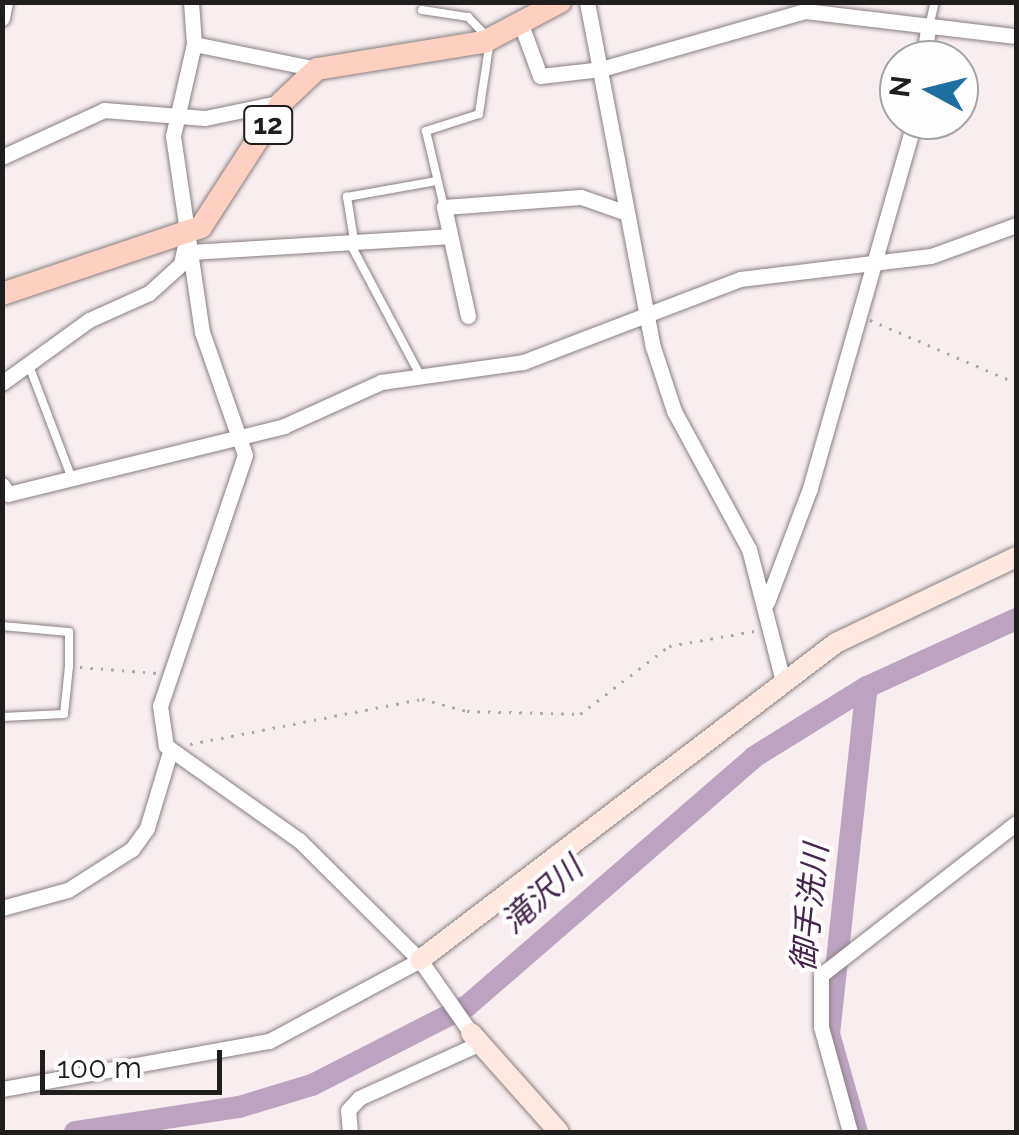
<!DOCTYPE html>
<meta charset="utf-8">
<style>
body{margin:0}
#map{position:relative;width:1019px;height:1135px;overflow:hidden;background:#f8eeef;font-family:Raleway,"Noto Sans JP",sans-serif}
div>[style]{position:absolute}
[style*='--x']{left:calc(var(--x)*1px);top:calc(var(--y)*1px);width:calc(var(--w)*1px);rotate:calc(var(--a)*1deg)}
.river>*{height:22px;margin:-11px;padding:0 11px;transform-origin:11px;border-radius:11px;background:#bca4c1}
.path>*{height:2.5px;margin-top:-1.25px;transform-origin:0;background:repeating-linear-gradient(90deg,#afa7a8 0 2.5px,transparent 0 10.5px)}
.roads{filter:drop-shadow(0 0 2px #887f80) drop-shadow(0 0 2px #887f80)}
.lane>*{height:8px;margin:-4px;padding:0 4px;transform-origin:4px;border-radius:4px;background:#fff}
.street>*{height:15px;margin:-7.5px;padding:0 7.5px;transform-origin:7.5px;border-radius:7.5px;background:#fff}
.secondary>*{height:20px;margin:-10px;padding:0 10px;transform-origin:10px;border-radius:10px;background:#fee8e0}
.primary>*{height:22px;margin:-11px;padding:0 11px;transform-origin:11px;border-radius:11px;background:#fdd0c1}
span{translate:-50% -50%;white-space:nowrap;text-align:center;line-height:1.15;-webkit-text-stroke:8px #fefefe;paint-order:stroke}
.shield-label span{padding:2px 8px;background:#fefefe;border:2px solid;border-radius:8px;-webkit-text-stroke-width:0}
.shield-label{font-size:28px;color:#201d1d;font-weight:700}
.water-label{font-size:32px;color:#45254d;font-style:italic}
.frame{position:absolute;inset:0;border:5px solid #201d1d;pointer-events:none}
.north{position:absolute;left:879px;top:40px;width:100px;height:100px;box-sizing:border-box;background:#fefefe;border:2px solid #a5a4a4;border-radius:50%;rotate:277deg;font-size:28px;font-weight:700;line-height:40px;text-align:center;color:#201d1d}
.north::after{content:'';display:block;margin:auto;width:35px;height:45px;background:#1d6fa0;clip-path:polygon(50% 0,100% 100%,50% 72%,0 100%)}
.scale{position:absolute;left:40px;top:1050px;width:182px;height:45px;box-sizing:border-box;border:5px solid #201d1d;border-top:0;padding-left:12px;font-size:30px;line-height:35px;white-space:nowrap;color:#201d1d;-webkit-text-stroke:8px #fefefe;paint-order:stroke}
</style>
<div id="map">
<div class="river">
<div style="--x:75;--y:1132;--w:166;--a:-8.7"></div>
<div style="--x:239;--y:1107;--w:76;--a:-16.8"></div>
<div style="--x:312;--y:1085;--w:174;--a:-27"></div>
<div style="--x:467;--y:1006;--w:380;--a:-40.9"></div>
<div style="--x:754;--y:757;--w:133;--a:-31.8"></div>
<div style="--x:867;--y:687;--w:164;--a:-24.5"></div>
<div style="--x:857;--y:1132;--w:102;--a:-105.9"></div>
<div style="--x:829;--y:1034;--w:349;--a:-83.8"></div>
</div>
<div class="path">
<div style="--x:870;--y:320;--w:159;--a:23.3"></div>
<div style="--x:80;--y:667;--w:77;--a:4.5"></div>
<div style="--x:190;--y:744;--w:236;--a:-11"></div>
<div style="--x:422;--y:699;--w:47;--a:14.9"></div>
<div style="--x:467;--y:711;--w:113;--a:1.5"></div>
<div style="--x:580;--y:714;--w:112;--a:-37.4"></div>
<div style="--x:669;--y:646;--w:87;--a:-9.9"></div>
</div>
<div class="roads">
<div class="lane">
<div style="--x:422;--y:10;--w:47;--a:8.7"></div>
<div style="--x:468;--y:17;--w:32;--a:46"></div>
<div style="--x:490;--y:40;--w:75;--a:98.5"></div>
<div style="--x:479;--y:114;--w:56;--a:162.2"></div>
<div style="--x:426;--y:131;--w:78;--a:76.7"></div>
<div style="--x:929;--y:27;--w:26;--a:-77"></div>
<div style="--x:354;--y:240;--w:44;--a:-99.2"></div>
<div style="--x:347;--y:197;--w:91;--a:-10.1"></div>
<div style="--x:352;--y:247;--w:145;--a:62"></div>
<div style="--x:28;--y:363;--w:121;--a:69.2"></div>
<div style="--x:2;--y:626;--w:67;--a:5.1"></div>
<div style="--x:69;--y:632;--w:34;--a:90"></div>
<div style="--x:69;--y:666;--w:48;--a:95.9"></div>
<div style="--x:64;--y:714;--w:62;--a:177.2"></div>
</div>
<div class="street">
<div style="--x:191;--y:2;--w:42;--a:85.9"></div>
<div style="--x:194;--y:44;--w:94;--a:102.9"></div>
<div style="--x:173;--y:136;--w:198;--a:81.6"></div>
<div style="--x:202;--y:332;--w:130;--a:70.7"></div>
<div style="--x:245;--y:455;--w:265;--a:108.7"></div>
<div style="--x:160;--y:706;--w:40;--a:81.5"></div>
<div style="--x:166;--y:746;--w:163;--a:35.3"></div>
<div style="--x:299;--y:840;--w:170;--a:44.8"></div>
<div style="--x:420;--y:960;--w:89;--a:55.1"></div>
<div style="--x:587;--y:2;--w:351;--a:79.2"></div>
<div style="--x:653;--y:347;--w:67;--a:71.8"></div>
<div style="--x:674;--y:411;--w:157;--a:61.5"></div>
<div style="--x:749;--y:549;--w:136;--a:75.6"></div>
<div style="--x:2;--y:18;--w:16;--a:-79"></div>
<div style="--x:522;--y:27;--w:52;--a:69.8"></div>
<div style="--x:540;--y:76;--w:61;--a:-6.5"></div>
<div style="--x:601;--y:69;--w:212;--a:-15.9"></div>
<div style="--x:805;--y:11;--w:212;--a:6.8"></div>
<div style="--x:194;--y:44;--w:126;--a:11.5"></div>
<div style="--x:924;--y:60;--w:31;--a:-83"></div>
<div style="--x:2;--y:157;--w:112;--a:-24.7"></div>
<div style="--x:104;--y:110;--w:101;--a:4.5"></div>
<div style="--x:205;--y:118;--w:79;--a:-11.7"></div>
<div style="--x:190;--y:252;--w:259;--a:-3.5"></div>
<div style="--x:468;--y:316;--w:112;--a:-102.4"></div>
<div style="--x:444;--y:207;--w:137;--a:-4.2"></div>
<div style="--x:581;--y:197;--w:49;--a:19.2"></div>
<div style="--x:2;--y:383;--w:107;--a:-35.9"></div>
<div style="--x:89;--y:320;--w:66;--a:-24.2"></div>
<div style="--x:149;--y:293;--w:43;--a:-42.2"></div>
<div style="--x:181;--y:264;--w:19;--a:-78"></div>
<div style="--x:2;--y:485;--w:11;--a:56"></div>
<div style="--x:8;--y:494;--w:284;--a:-13.8"></div>
<div style="--x:284;--y:426;--w:107;--a:-24.4"></div>
<div style="--x:381;--y:382;--w:143;--a:-8"></div>
<div style="--x:523;--y:362;--w:232;--a:-20.9"></div>
<div style="--x:740;--y:279;--w:192;--a:-6.9"></div>
<div style="--x:931;--y:256;--w:90;--a:-20"></div>
<div style="--x:767;--y:602;--w:122;--a:-69.3"></div>
<div style="--x:810;--y:488;--w:383;--a:-74.1"></div>
<div style="--x:2;--y:908;--w:68;--a:-15.3"></div>
<div style="--x:68;--y:890;--w:76;--a:-32.6"></div>
<div style="--x:132;--y:849;--w:26;--a:-54"></div>
<div style="--x:147;--y:828;--w:79;--a:-73.2"></div>
<div style="--x:2;--y:1089;--w:271;--a:-10.2"></div>
<div style="--x:269;--y:1041;--w:171;--a:-28.2"></div>
<div style="--x:350;--y:1132;--w:22;--a:-95"></div>
<div style="--x:348;--y:1110;--w:16;--a:-47"></div>
<div style="--x:359;--y:1098;--w:131;--a:-24.4"></div>
<div style="--x:850;--y:1132;--w:109;--a:-105.4"></div>
<div style="--x:821;--y:1027;--w:52;--a:-90"></div>
<div style="--x:821;--y:975;--w:247;--a:-37.9"></div>
</div>
<div class="secondary">
<div style="--x:420;--y:960;--w:523;--a:-37.31"></div>
<div style="--x:836;--y:643;--w:199;--a:-25.5"></div>
<div style="--x:471;--y:1033;--w:132;--a:48.4"></div>
</div>
<div class="primary">
<div style="--x:2;--y:294;--w:210;--a:-18.6"></div>
<div style="--x:201;--y:227;--w:149;--a:-57.1"></div>
<div style="--x:282;--y:102;--w:48;--a:-43.3"></div>
<div style="--x:317;--y:69;--w:169;--a:-9.2"></div>
<div style="--x:484;--y:42;--w:86;--a:-27.8"></div>
</div>
</div>
<div class="shield-label">
<span style="left:268px;top:125px">12</span>
</div>
<div class="water-label">
<span style="left:542px;top:895px;rotate:-42deg">滝沢川</span>
<span style="left:810px;top:908px;rotate:-84deg">御手洗川</span>
</div>
<div class="frame"></div>
<div class="north">N</div>
<div class="scale">100 m</div>
</div>
